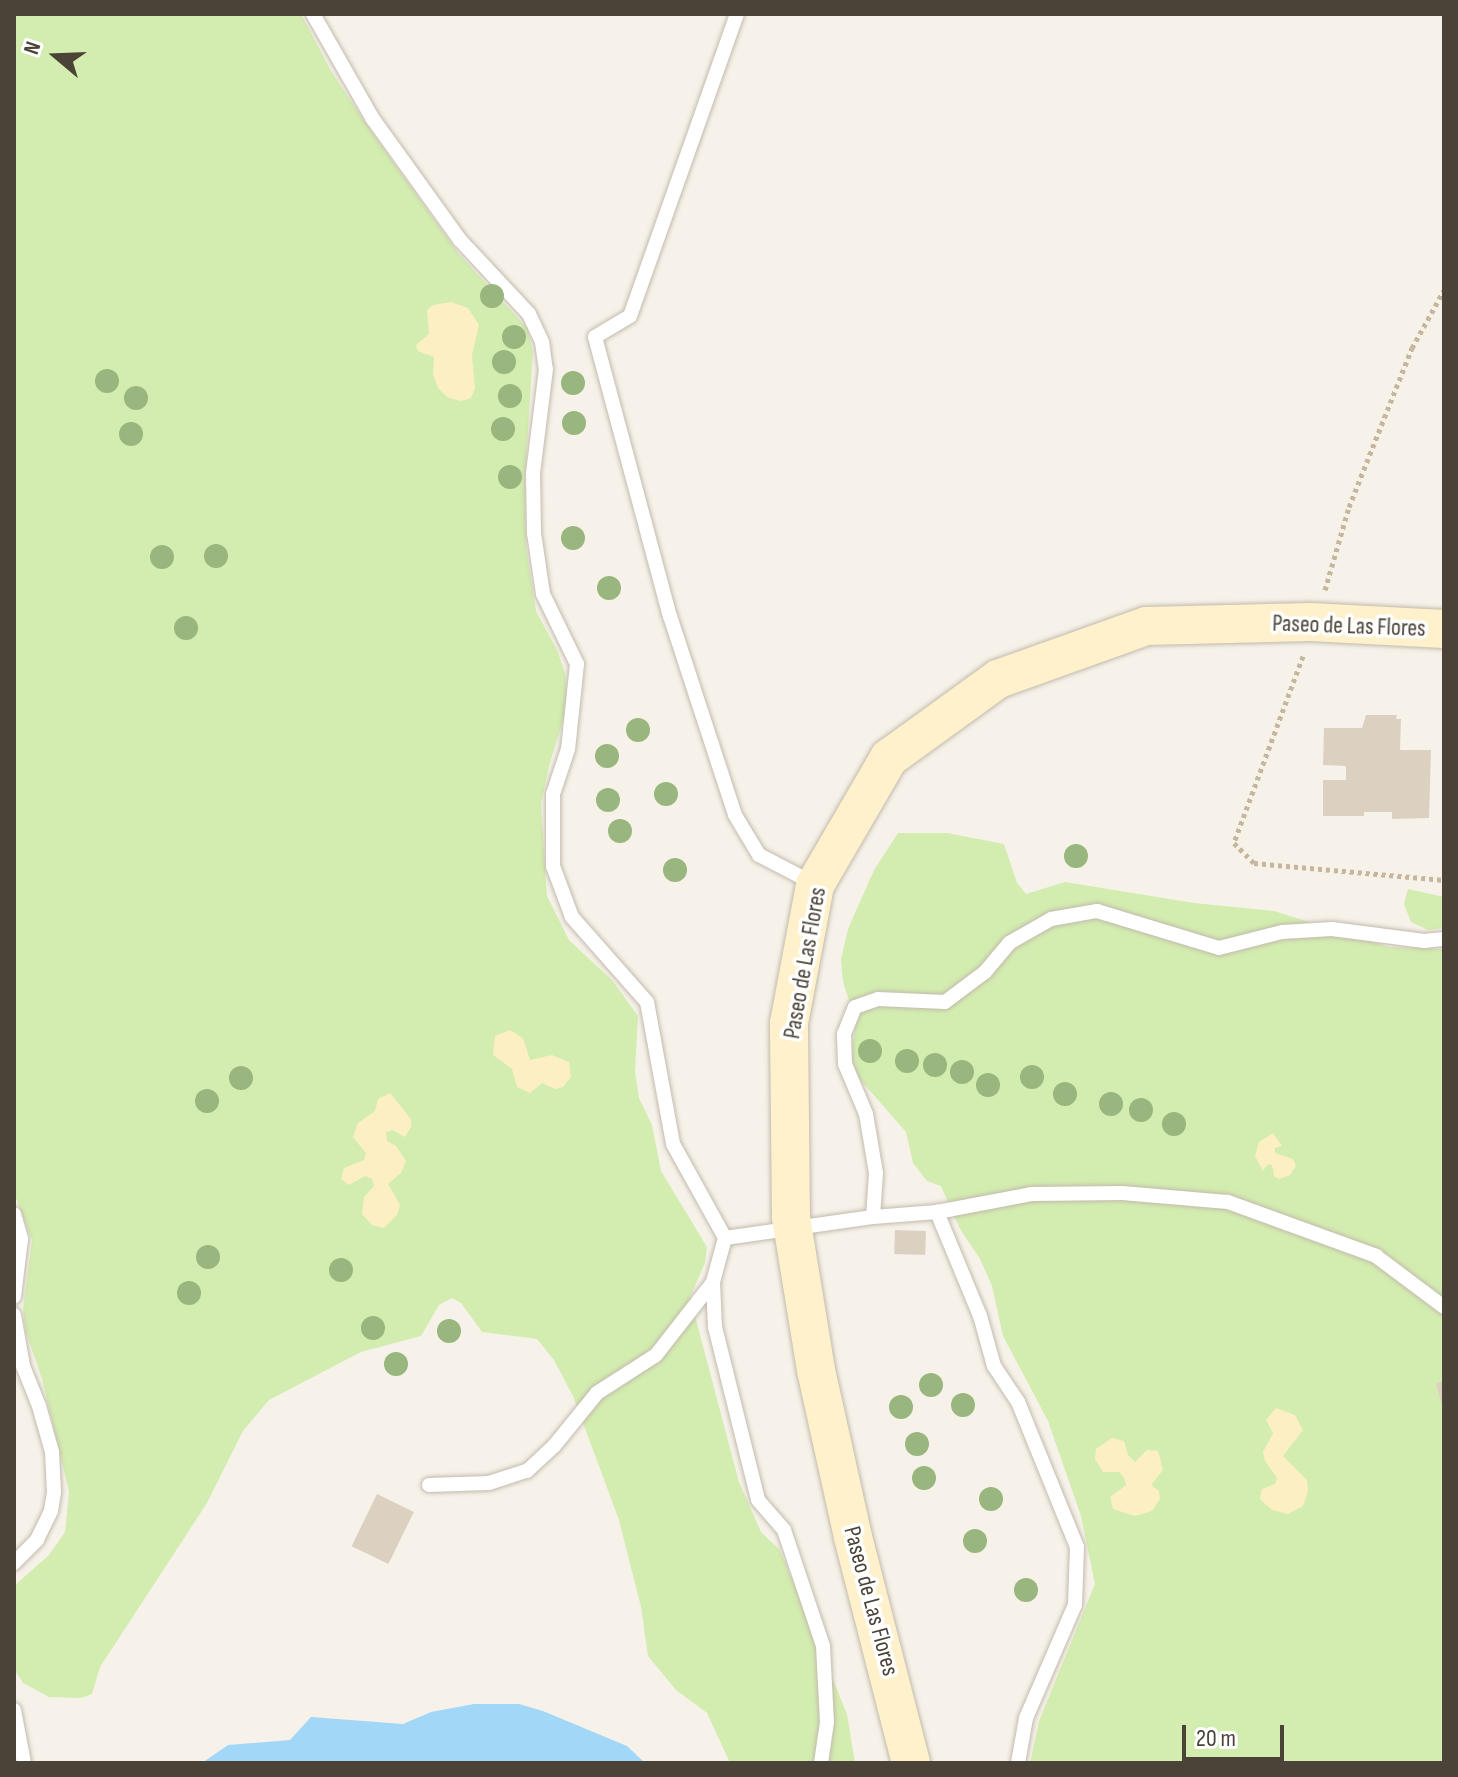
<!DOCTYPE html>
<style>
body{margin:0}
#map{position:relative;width:1458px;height:1777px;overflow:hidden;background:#f6f2ea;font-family:"Sofia Sans Condensed",sans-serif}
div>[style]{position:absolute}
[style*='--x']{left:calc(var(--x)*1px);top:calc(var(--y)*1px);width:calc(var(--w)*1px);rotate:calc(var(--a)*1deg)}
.green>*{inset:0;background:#d3edb0}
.sand>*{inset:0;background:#fcefc4}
.water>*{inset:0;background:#a3d7f7}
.building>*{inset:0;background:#dcd1c1;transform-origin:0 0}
.path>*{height:5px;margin-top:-2.5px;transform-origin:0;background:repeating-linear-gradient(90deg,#c6b69b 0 4px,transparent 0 8px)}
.roads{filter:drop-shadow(0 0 2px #c3baac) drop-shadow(0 0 2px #c3baac)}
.lane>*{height:14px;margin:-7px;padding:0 7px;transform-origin:7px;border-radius:7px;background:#fff}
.secondary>*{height:38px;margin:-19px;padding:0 19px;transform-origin:19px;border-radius:19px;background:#fff1cb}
.trees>*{width:24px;height:24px;margin:-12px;border-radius:50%;background:#98b67d}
span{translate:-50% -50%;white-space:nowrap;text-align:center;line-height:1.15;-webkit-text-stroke:7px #fff;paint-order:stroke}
.street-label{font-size:24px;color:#4b4337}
.frame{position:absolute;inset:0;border:16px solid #4b4337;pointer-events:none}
.north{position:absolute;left:16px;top:16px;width:80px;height:80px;-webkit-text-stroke:6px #fff;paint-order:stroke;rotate:289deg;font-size:22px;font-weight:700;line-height:32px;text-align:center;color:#4b4337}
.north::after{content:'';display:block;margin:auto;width:28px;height:36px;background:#4b4337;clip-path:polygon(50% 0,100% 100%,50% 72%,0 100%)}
.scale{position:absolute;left:1182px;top:1725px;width:102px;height:36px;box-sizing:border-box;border:4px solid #4b4337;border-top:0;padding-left:10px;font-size:24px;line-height:28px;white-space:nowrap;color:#4b4337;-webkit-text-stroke:6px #fff;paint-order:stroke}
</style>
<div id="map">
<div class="green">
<div style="clip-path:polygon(14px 14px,301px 14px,331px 71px,373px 134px,458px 253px,527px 328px,533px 352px,525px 476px,526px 547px,536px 611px,557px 650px,565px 673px,568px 705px,549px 766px,541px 804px,547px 896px,569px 940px,612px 980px,638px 1016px,635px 1072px,639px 1098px,652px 1125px,661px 1171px,707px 1247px,705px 1263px,690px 1297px,739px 1482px,761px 1532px,780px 1550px,847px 1714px,855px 1763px,730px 1763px,707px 1713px,676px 1690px,648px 1656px,641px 1607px,619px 1520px,573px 1396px,554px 1360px,537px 1339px,482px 1332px,461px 1303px,452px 1298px,439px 1305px,421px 1336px,361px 1352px,269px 1400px,243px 1431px,207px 1503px,100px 1667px,92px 1694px,81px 1698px,49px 1697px,23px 1683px,16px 1672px,14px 1586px,49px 1555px,65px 1532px,69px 1492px,42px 1379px,26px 1332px,23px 1309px,32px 1240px,14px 1193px)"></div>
<div style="clip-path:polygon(898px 833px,947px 833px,1004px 844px,1017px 883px,1026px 894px,1065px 882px,1194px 903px,1274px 911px,1389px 947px,1444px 949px,1444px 1763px,1030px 1763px,1039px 1721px,1095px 1584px,1081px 1516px,1048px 1421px,1003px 1336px,992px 1286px,980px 1259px,960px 1229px,941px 1186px,927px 1181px,913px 1163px,906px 1132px,857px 1076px,851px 1057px,856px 1021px,843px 982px,841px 959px,848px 929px,874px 870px)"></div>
<div style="clip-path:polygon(1408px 889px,1444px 897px,1444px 928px,1428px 930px,1411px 922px,1404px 904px)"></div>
</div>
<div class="sand">
<div style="clip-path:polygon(451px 302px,468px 308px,479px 325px,472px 355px,475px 388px,471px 398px,461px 401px,447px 397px,438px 388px,433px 374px,434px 357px,418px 351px,416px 345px,429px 334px,427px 310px,433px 305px)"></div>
<div style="clip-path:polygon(510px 1030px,523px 1038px,530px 1060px,552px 1055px,569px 1062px,571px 1077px,563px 1087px,555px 1089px,542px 1083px,530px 1093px,517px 1087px,512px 1069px,493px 1055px,495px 1036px)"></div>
<div style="clip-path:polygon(390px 1093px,411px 1119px,411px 1127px,405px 1137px,392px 1130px,386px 1132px,387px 1141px,396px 1146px,406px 1161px,401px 1173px,388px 1184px,400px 1205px,397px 1215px,384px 1228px,372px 1225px,362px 1214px,364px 1197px,374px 1186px,372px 1179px,365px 1176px,349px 1185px,341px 1179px,344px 1168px,364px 1160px,366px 1153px,353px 1137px,358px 1123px,375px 1111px,378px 1099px)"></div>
<div style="clip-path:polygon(1273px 1133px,1282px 1146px,1275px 1148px,1275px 1153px,1293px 1159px,1296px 1166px,1290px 1175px,1279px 1179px,1274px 1176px,1272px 1165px,1268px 1164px,1263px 1171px,1255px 1156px,1259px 1142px)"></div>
<div style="clip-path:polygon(1276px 1408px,1295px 1415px,1303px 1430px,1283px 1456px,1307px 1480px,1308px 1491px,1303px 1506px,1288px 1514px,1272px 1510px,1260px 1499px,1262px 1489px,1275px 1484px,1277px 1478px,1265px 1461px,1263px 1452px,1273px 1433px,1266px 1420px)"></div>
<div style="clip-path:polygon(1112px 1438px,1124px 1441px,1128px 1455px,1135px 1462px,1147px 1450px,1158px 1451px,1163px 1470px,1151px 1485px,1159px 1491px,1160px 1499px,1152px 1511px,1135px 1516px,1113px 1509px,1110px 1497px,1126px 1485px,1124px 1478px,1119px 1472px,1103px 1472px,1095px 1459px,1096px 1449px)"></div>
</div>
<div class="water">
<div style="clip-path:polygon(474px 1704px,519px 1704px,543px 1711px,627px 1746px,645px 1763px,202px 1763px,228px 1745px,290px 1740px,311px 1717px,403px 1724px,431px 1712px)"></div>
</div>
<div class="building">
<div style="clip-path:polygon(1366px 715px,1397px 715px,1396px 719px,1401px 719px,1400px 750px,1431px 750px,1429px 818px,1392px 819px,1392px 812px,1364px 812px,1364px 816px,1323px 816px,1323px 780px,1346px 780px,1346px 766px,1323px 765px,1324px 728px,1362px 728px)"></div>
<div style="left:895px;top:1230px;width:31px;height:24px;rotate:2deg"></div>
<div style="clip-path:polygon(1444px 1381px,1444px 1408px,1443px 1408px,1436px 1384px)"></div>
<div style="left:377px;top:1494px;width:41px;height:58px;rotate:26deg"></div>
</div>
<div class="path">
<div style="--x:1325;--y:590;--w:86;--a:-73.9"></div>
<div style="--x:1349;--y:507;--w:171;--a:-68.4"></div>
<div style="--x:1412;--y:348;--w:66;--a:-61.1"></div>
<div style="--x:1303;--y:656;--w:199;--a:110.3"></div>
<div style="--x:1234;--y:843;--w:28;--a:45"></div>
<div style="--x:1254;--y:863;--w:191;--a:5.1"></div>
</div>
<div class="roads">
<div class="lane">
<div style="--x:313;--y:14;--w:121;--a:60.3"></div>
<div style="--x:373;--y:119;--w:149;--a:54.3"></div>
<div style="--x:460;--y:240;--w:101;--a:47"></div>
<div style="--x:529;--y:314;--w:31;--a:65"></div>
<div style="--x:542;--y:342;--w:27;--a:82"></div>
<div style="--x:546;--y:369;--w:106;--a:97.1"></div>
<div style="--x:533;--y:474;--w:59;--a:89"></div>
<div style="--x:534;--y:533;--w:62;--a:81.6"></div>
<div style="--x:543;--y:594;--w:78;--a:64.1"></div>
<div style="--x:577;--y:664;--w:85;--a:96"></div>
<div style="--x:568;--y:749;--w:47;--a:108.4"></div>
<div style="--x:553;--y:794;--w:72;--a:90"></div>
<div style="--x:553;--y:866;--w:54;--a:69.6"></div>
<div style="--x:572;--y:917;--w:113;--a:48.6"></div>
<div style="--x:647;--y:1002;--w:144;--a:79.6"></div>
<div style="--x:673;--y:1144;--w:107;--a:61"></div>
<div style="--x:725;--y:1238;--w:46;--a:105.3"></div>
<div style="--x:713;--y:1282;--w:45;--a:87.5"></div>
<div style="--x:715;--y:1327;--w:178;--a:76"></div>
<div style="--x:758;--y:1500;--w:40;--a:49"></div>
<div style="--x:784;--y:1530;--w:122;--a:71.4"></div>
<div style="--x:823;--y:1646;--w:76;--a:87"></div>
<div style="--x:827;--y:1722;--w:41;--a:98.3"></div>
<div style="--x:737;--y:14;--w:320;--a:109.5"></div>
<div style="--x:630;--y:316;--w:41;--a:149"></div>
<div style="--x:595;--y:337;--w:289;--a:75"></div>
<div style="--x:670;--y:616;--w:209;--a:71.9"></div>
<div style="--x:735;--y:815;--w:47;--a:59"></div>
<div style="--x:759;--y:855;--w:63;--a:27.4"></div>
<div style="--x:937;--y:1212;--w:96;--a:-10.8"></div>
<div style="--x:1031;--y:1194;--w:91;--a:-0.6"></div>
<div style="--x:1122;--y:1193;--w:106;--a:4.9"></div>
<div style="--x:1228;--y:1202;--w:158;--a:20"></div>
<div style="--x:1376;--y:1256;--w:85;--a:36.9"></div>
<div style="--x:14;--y:1214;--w:26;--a:74"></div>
<div style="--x:21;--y:1239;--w:58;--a:96.9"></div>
<div style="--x:725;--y:1238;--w:149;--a:-8.1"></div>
<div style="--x:14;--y:1315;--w:52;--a:80"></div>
<div style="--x:23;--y:1366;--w:43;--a:68.2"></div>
<div style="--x:39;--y:1406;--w:48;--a:74.2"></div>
<div style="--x:52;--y:1452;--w:40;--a:87.1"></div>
<div style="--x:54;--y:1492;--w:19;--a:99"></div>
<div style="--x:51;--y:1511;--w:32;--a:116"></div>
<div style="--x:37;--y:1540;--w:33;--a:135"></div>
<div style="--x:429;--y:1485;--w:60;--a:-1.9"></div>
<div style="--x:489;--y:1483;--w:40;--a:-18"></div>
<div style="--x:527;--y:1471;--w:37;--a:-43"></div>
<div style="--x:554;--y:1446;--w:68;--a:-50.9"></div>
<div style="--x:597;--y:1393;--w:70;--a:-32.8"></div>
<div style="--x:656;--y:1355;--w:93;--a:-52"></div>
<div style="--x:14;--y:1710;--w:54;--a:79.3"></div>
<div style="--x:1018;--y:1763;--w:46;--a:-79.9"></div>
<div style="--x:1026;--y:1718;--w:123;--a:-66.6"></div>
<div style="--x:1075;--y:1605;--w:58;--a:-88"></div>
<div style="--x:1077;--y:1547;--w:157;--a:-112.1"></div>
<div style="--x:1018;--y:1402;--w:43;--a:-123.7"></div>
<div style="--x:994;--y:1366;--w:52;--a:-105.6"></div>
<div style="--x:980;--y:1316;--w:113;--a:-112.5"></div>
<div style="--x:937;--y:1212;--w:64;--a:175.5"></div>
<div style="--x:873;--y:1217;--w:44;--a:-86.1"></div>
<div style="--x:876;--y:1173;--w:60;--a:-99.6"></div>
<div style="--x:866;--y:1114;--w:54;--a:-112.8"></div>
<div style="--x:845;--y:1064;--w:30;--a:-92"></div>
<div style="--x:844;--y:1034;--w:29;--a:-68"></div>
<div style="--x:855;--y:1007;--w:24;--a:-19"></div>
<div style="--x:878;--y:999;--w:67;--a:2.6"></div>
<div style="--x:945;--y:1002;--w:50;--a:-36.9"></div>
<div style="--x:985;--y:972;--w:38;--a:-50"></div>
<div style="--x:1009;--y:943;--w:48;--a:-29.7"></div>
<div style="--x:1051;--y:919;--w:47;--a:-9.9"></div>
<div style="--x:1097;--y:911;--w:127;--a:16.9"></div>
<div style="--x:1219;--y:948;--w:65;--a:-14.3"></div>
<div style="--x:1282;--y:932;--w:50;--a:-3.4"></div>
<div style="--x:1332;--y:929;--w:93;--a:7.4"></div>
<div style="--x:1424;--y:941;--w:20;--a:-6"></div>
</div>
<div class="secondary">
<div style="--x:911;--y:1763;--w:233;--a:-104.4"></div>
<div style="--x:853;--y:1537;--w:171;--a:-102.5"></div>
<div style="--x:816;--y:1370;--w:154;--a:-99.3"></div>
<div style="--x:791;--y:1218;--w:195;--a:-90.6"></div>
<div style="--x:789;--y:1023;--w:140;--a:-79.3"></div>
<div style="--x:815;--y:885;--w:147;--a:-59.8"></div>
<div style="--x:889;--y:758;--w:135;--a:-35.9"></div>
<div style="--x:998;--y:679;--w:157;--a:-19.7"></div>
<div style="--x:1146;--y:626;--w:165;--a:-1.4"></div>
<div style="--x:1311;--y:622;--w:133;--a:3"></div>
</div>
</div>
<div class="trees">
<div style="left:492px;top:296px"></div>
<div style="left:514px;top:337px"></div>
<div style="left:504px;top:362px"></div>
<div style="left:107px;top:381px"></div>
<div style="left:573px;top:383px"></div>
<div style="left:510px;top:396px"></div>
<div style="left:136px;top:398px"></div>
<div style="left:574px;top:423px"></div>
<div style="left:503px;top:429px"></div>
<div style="left:131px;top:434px"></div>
<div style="left:510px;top:477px"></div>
<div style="left:573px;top:538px"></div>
<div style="left:216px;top:556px"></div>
<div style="left:162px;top:557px"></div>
<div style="left:609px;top:588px"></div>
<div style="left:186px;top:628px"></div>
<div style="left:638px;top:730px"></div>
<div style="left:607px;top:756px"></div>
<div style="left:666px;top:794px"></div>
<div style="left:608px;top:800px"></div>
<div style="left:620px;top:831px"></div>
<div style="left:1076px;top:856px"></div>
<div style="left:675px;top:870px"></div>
<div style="left:870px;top:1051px"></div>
<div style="left:907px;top:1061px"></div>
<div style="left:935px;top:1065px"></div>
<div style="left:962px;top:1072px"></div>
<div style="left:1032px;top:1077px"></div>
<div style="left:241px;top:1078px"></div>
<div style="left:988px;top:1085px"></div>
<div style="left:1065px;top:1094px"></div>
<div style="left:207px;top:1101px"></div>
<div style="left:1111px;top:1104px"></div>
<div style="left:1141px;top:1110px"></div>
<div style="left:1174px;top:1124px"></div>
<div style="left:208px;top:1257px"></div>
<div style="left:341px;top:1270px"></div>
<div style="left:189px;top:1293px"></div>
<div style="left:373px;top:1328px"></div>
<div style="left:449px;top:1331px"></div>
<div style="left:396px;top:1364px"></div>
<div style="left:931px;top:1385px"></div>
<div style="left:963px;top:1405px"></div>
<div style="left:901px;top:1407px"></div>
<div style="left:917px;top:1444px"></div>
<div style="left:924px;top:1478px"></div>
<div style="left:991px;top:1499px"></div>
<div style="left:975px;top:1541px"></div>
<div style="left:1026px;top:1590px"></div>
</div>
<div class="street-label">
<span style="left:1349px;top:626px;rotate:2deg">Paseo de Las Flores</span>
<span style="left:805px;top:963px;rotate:-80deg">Paseo de Las Flores</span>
<span style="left:871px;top:1601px;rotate:75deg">Paseo de Las Flores</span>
</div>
<div class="frame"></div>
<div class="north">N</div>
<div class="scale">20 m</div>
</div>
